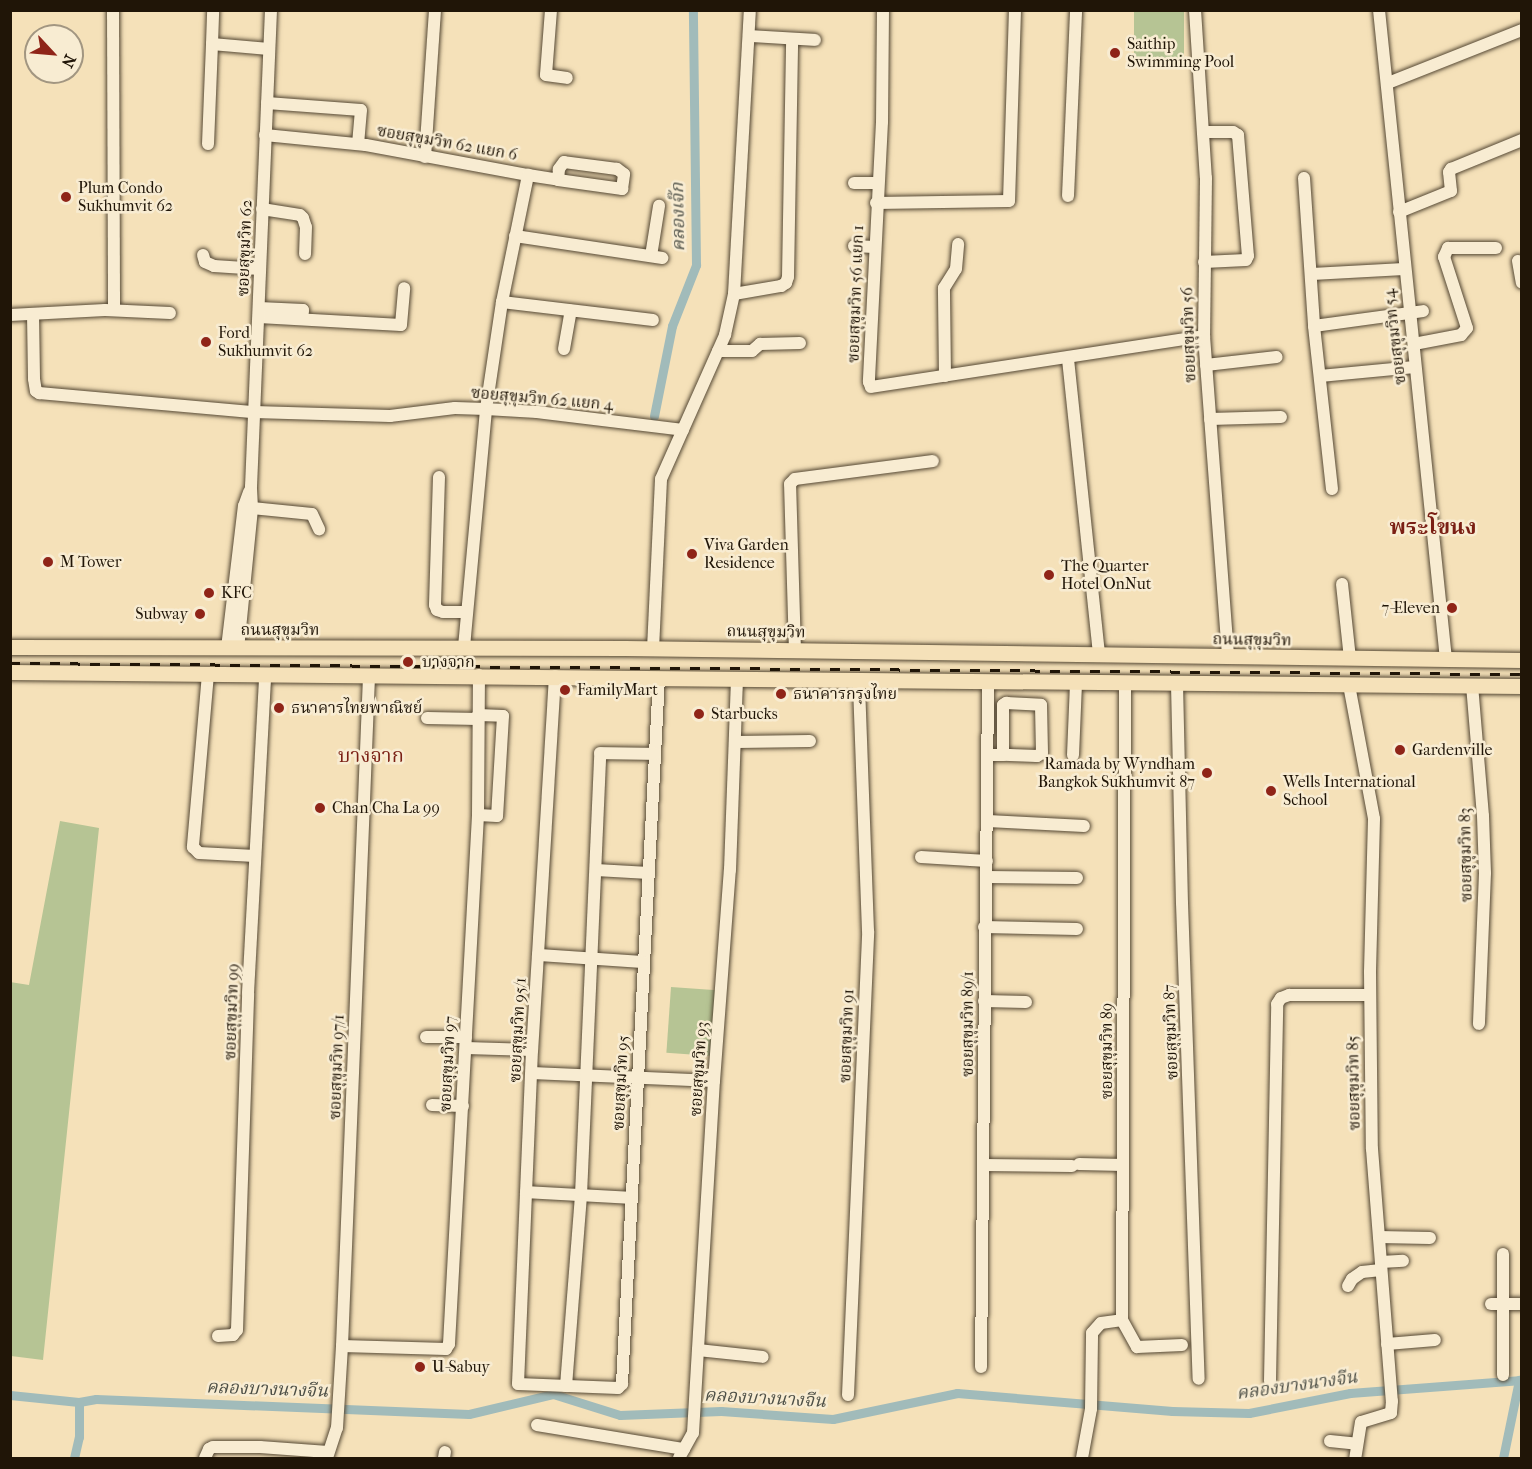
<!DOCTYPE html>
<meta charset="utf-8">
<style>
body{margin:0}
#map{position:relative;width:1532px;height:1469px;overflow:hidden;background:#f5e1b9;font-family:"IM FELL French Canon","Noto Serif Thai",serif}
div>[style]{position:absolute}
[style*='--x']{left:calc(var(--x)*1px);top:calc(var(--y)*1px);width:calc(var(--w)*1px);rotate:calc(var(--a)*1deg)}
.green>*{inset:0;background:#b6c494;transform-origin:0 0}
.canal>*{height:9px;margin:-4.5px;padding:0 4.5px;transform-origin:4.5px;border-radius:4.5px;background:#a1bbba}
.roads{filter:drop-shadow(0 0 2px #554834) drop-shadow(0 0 2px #554834)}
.minor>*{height:12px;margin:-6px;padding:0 6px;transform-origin:6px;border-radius:6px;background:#f8ecd2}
.major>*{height:15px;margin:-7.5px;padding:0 7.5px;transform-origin:7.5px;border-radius:7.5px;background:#f5e1b9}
.rail>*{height:3px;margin-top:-1.5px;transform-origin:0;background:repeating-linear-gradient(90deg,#201507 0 10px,transparent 0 20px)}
.dots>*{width:16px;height:16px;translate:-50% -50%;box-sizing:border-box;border:3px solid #f8ecd2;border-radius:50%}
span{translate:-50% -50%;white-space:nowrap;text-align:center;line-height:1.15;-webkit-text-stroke:5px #f8ecd2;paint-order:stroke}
.poi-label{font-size:16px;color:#201507}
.left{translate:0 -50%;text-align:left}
.right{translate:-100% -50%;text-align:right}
.street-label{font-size:16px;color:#201507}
.water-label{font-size:18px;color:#4d4f46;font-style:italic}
.quarter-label{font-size:20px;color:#7a1f14}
.district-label{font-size:22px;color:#7a1f14;font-weight:700}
.frame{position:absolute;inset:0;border:12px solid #201507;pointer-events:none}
.north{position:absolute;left:24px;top:24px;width:60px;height:60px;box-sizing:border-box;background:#f8ecd2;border:2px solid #a29681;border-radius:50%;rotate:116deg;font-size:16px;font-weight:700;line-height:24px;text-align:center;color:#201507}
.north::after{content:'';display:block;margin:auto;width:21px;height:27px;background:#8f2418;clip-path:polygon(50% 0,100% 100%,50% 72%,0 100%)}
</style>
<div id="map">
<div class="green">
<div style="left:1134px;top:11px;width:50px;height:55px"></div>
<div style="clip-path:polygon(60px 821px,99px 828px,43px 1360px,11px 1356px,10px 982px,29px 985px)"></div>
<div style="left:671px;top:987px;width:46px;height:66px;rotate:4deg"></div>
</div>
<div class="canal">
<div style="--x:654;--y:416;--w:92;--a:-78.7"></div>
<div style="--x:672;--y:326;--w:66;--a:-68.5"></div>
<div style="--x:696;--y:265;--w:255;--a:-90.7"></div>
<div style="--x:10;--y:1395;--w:69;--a:5.8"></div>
<div style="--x:79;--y:1402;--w:17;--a:-10"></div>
<div style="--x:96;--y:1399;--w:373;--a:2.3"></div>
<div style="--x:469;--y:1414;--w:86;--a:-13.4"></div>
<div style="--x:553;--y:1394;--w:70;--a:17.4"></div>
<div style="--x:620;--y:1415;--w:101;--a:-2.3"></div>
<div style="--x:721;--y:1411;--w:112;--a:4.1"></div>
<div style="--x:833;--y:1419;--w:127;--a:-11.8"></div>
<div style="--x:957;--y:1393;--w:216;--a:4.8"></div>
<div style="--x:1172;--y:1411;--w:77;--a:1.5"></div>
<div style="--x:1249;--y:1413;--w:103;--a:-11.2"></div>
<div style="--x:1350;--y:1393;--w:172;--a:-4.3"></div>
<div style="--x:74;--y:1458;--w:22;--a:-77"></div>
<div style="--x:79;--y:1437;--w:35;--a:-90"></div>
<div style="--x:1503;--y:1458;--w:80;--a:-78.4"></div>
</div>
<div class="roads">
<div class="minor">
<div style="--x:113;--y:10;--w:300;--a:89.8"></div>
<div style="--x:551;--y:10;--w:65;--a:94.4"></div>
<div style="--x:546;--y:75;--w:21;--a:8"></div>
<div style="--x:883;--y:10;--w:112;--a:90.5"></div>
<div style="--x:882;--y:122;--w:260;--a:92.9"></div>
<div style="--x:869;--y:382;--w:5;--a:68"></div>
<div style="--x:871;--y:387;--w:337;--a:-8.7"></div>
<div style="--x:1195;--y:10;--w:168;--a:86.3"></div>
<div style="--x:1206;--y:178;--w:158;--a:90.7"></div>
<div style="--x:1204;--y:336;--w:323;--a:85.7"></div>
<div style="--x:1379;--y:10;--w:652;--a:84.11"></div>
<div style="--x:750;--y:36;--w:65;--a:3.5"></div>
<div style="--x:212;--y:44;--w:34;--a:-88"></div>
<div style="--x:1388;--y:83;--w:144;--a:-21.6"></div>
<div style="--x:267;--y:103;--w:94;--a:4.3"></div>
<div style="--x:361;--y:110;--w:34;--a:95"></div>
<div style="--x:1203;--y:132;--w:30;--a:0"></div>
<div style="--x:1233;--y:132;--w:6;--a:31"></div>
<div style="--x:1238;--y:135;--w:121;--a:85.3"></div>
<div style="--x:1248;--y:256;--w:4;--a:117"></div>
<div style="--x:1246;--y:260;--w:42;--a:177.3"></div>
<div style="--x:265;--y:135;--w:101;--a:5.7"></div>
<div style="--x:366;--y:145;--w:165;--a:10.5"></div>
<div style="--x:528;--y:175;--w:30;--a:9"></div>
<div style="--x:558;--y:180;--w:65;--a:8"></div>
<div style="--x:622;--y:189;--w:15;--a:-82"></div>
<div style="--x:624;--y:174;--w:9;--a:-144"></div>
<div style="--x:617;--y:169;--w:53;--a:-172.5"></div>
<div style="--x:564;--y:162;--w:9;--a:126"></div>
<div style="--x:559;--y:169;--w:11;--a:95"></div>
<div style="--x:208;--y:144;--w:100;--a:-87.7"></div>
<div style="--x:212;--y:44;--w:57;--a:5"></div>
<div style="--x:425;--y:157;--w:147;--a:-86.1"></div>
<div style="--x:1304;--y:178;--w:148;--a:86.1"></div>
<div style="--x:1314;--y:326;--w:164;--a:83.7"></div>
<div style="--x:854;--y:183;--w:24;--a:0"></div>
<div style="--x:1068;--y:196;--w:186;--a:-87.5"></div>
<div style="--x:876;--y:203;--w:133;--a:-0.9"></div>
<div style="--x:1009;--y:201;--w:191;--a:-88.2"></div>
<div style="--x:262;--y:209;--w:38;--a:9"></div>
<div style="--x:300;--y:215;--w:4;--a:45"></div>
<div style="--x:303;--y:218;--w:9;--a:72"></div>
<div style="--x:306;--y:227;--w:27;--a:92"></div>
<div style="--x:1399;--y:212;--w:56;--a:-22"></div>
<div style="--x:1451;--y:191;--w:19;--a:-96"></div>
<div style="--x:1449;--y:172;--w:4;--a:-56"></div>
<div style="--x:1451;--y:169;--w:77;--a:-22.2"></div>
<div style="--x:515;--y:236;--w:149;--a:8.5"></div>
<div style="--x:854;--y:246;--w:20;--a:3"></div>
<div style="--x:203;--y:255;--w:7;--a:74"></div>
<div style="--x:205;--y:262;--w:10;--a:24"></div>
<div style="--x:214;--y:266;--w:46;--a:3.7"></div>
<div style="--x:651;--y:256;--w:51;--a:-80.9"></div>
<div style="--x:1518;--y:261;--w:22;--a:80"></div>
<div style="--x:1312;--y:274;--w:92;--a:-3.1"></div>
<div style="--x:734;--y:294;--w:48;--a:-9.7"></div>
<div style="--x:781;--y:286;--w:6;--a:-31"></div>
<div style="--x:786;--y:283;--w:6;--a:-72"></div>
<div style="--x:788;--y:277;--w:237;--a:-89"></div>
<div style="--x:502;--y:302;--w:152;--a:6.8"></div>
<div style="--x:259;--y:308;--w:44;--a:2.6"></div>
<div style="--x:303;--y:310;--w:9;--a:96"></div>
<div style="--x:33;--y:314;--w:65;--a:89.1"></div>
<div style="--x:34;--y:379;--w:12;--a:81"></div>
<div style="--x:36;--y:391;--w:4;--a:34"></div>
<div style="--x:39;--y:393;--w:216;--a:5.1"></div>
<div style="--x:254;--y:412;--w:136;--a:1.7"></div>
<div style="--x:390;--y:416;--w:65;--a:-7"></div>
<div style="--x:455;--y:408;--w:31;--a:2"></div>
<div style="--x:486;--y:409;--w:51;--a:3.4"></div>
<div style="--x:537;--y:412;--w:147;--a:7"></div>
<div style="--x:10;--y:315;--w:95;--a:-3"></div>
<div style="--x:105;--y:310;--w:65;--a:2.6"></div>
<div style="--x:259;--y:317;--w:142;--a:3.2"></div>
<div style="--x:401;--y:325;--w:37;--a:-85"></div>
<div style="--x:1314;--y:326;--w:110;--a:-7.8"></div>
<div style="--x:1414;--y:344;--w:48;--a:-10.8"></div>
<div style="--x:1461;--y:335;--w:9;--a:-49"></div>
<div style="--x:1467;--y:328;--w:75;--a:-107.9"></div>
<div style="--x:1444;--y:257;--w:10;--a:-66"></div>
<div style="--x:1448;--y:248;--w:48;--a:0"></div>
<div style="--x:564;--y:349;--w:39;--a:-80"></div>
<div style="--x:718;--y:351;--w:34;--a:0"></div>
<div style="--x:752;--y:351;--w:11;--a:-41"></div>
<div style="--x:760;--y:344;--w:40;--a:-1.4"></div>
<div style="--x:1068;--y:359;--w:298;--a:84"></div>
<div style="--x:1206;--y:365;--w:71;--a:-6.4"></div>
<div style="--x:945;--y:376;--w:88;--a:-90.7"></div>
<div style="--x:944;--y:288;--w:22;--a:-58"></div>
<div style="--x:956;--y:269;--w:25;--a:-85"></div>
<div style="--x:1320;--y:376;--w:95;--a:-5.4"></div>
<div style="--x:1210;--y:419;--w:71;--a:-1.6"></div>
<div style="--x:439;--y:477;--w:128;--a:91.8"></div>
<div style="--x:435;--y:605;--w:5;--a:68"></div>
<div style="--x:437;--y:610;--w:6;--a:18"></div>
<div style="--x:443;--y:612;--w:22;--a:0"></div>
<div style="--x:252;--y:508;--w:60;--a:5.7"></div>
<div style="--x:312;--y:514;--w:17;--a:65"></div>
<div style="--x:1342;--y:584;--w:75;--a:83.9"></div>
<div style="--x:464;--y:647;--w:239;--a:-84.7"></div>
<div style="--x:486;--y:409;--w:108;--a:-81.5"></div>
<div style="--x:502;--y:302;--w:130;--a:-78.4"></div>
<div style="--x:227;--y:648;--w:143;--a:-83.2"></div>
<div style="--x:244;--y:506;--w:15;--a:-70"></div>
<div style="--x:238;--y:649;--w:142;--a:-84.3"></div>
<div style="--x:252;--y:508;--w:21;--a:-93"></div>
<div style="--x:251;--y:487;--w:477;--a:-87.6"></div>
<div style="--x:653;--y:649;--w:170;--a:-87.3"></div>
<div style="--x:661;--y:479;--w:158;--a:-66"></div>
<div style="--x:725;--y:335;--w:42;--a:-77.6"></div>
<div style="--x:734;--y:294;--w:284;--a:-86.8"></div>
<div style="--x:795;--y:651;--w:167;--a:-91.7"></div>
<div style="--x:790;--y:484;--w:7;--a:-45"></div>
<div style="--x:795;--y:479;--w:139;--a:-7.4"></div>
<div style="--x:208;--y:674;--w:174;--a:95"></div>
<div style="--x:193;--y:847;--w:8;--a:45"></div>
<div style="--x:199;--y:853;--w:56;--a:3.1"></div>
<div style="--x:555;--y:676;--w:375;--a:93.5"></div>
<div style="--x:532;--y:1050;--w:334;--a:92.4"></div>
<div style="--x:518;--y:1384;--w:100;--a:2.3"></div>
<div style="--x:618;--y:1388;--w:6;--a:-45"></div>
<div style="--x:622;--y:1384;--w:707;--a:-87"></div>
<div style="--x:1177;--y:684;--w:219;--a:88.7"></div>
<div style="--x:1182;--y:903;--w:476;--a:88"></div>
<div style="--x:1349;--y:685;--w:136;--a:79.4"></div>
<div style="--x:1374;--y:819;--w:153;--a:91.5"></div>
<div style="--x:1370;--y:972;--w:177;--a:89.4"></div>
<div style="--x:1372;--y:1149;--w:253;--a:85.5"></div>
<div style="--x:1392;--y:1401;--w:12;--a:95"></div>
<div style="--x:1391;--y:1413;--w:31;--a:163"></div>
<div style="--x:1361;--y:1422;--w:36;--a:99"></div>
<div style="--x:1472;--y:685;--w:131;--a:85.2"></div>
<div style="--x:1483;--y:816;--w:57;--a:88"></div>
<div style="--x:1485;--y:873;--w:151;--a:92.3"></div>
<div style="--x:478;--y:715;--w:25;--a:2"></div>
<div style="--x:503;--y:716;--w:100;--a:93.4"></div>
<div style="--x:497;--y:816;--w:19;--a:-177"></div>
<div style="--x:427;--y:718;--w:51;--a:1.1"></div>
<div style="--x:737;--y:742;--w:73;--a:-0.8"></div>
<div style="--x:988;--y:755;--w:15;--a:0"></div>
<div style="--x:1003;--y:755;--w:50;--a:-90"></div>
<div style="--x:1003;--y:705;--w:4;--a:-34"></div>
<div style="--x:1006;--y:703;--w:35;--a:3"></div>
<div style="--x:1041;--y:705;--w:48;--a:88.8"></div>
<div style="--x:1042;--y:753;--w:6;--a:149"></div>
<div style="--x:1037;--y:756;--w:34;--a:-178"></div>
<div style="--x:1073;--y:755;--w:72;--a:-87.6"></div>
<div style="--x:988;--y:821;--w:96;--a:3"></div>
<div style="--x:921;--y:857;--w:66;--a:3.5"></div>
<div style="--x:596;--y:870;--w:53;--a:3.2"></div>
<div style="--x:987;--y:877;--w:90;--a:0.6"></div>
<div style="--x:984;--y:927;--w:93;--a:1.2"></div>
<div style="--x:538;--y:955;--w:106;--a:3.8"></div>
<div style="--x:984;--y:1001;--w:42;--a:1.4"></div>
<div style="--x:426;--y:1037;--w:40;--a:0"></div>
<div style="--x:466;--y:1048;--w:66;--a:1.7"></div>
<div style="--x:532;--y:1073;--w:182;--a:2.5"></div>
<div style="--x:432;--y:1105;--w:31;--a:2"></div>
<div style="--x:1079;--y:1164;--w:44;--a:1.3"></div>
<div style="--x:984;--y:1165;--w:88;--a:0.7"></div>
<div style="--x:526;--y:1192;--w:106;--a:3.2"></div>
<div style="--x:1379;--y:1237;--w:51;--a:1.1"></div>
<div style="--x:1381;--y:1262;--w:22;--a:-3"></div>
<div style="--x:1348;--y:1286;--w:8;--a:-60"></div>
<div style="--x:1352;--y:1279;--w:12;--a:-35"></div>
<div style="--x:1362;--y:1272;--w:19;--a:-6"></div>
<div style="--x:1491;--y:1304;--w:31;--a:0"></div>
<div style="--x:1122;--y:1320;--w:31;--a:61"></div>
<div style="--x:1137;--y:1347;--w:45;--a:-2.5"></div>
<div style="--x:218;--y:1336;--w:15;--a:-4"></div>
<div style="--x:233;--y:1335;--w:6;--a:-51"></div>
<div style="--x:237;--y:1330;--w:337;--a:-88.1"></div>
<div style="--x:248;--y:993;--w:319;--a:-86.9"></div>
<div style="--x:1387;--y:1344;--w:48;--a:-4.8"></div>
<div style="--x:342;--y:1346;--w:104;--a:1.7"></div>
<div style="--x:446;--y:1349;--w:6;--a:-59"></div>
<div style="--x:449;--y:1344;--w:530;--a:-86.86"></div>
<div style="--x:478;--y:815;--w:140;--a:-89.6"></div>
<div style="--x:698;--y:1350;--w:65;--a:6.1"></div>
<div style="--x:981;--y:1367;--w:685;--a:-89.41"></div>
<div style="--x:1503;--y:1375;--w:121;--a:-90"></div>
<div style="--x:1270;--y:1381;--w:377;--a:-88.9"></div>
<div style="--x:1277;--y:1004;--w:7;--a:-56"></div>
<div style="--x:1281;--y:998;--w:9;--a:-21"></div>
<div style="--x:1289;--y:995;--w:81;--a:0"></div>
<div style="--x:566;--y:1386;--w:192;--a:-85.5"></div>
<div style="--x:581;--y:1195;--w:442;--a:-87.5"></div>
<div style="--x:600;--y:753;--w:55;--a:1"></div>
<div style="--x:848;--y:1395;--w:464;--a:-87.5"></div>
<div style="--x:868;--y:931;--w:251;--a:-92.1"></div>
<div style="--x:537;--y:1425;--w:149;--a:9.3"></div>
<div style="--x:1330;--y:1441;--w:27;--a:6"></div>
<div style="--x:205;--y:1458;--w:10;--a:-66"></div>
<div style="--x:209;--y:1449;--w:4;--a:-27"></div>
<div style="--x:213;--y:1447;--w:47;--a:0"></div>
<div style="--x:260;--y:1447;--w:68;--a:4.2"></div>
<div style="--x:327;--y:1458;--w:32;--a:-72"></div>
<div style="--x:337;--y:1428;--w:82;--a:-86.5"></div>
<div style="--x:342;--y:1346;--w:671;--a:-87.69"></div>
<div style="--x:444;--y:1458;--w:6;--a:-81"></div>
<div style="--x:679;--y:1458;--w:29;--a:-61"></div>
<div style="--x:693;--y:1433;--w:353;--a:-86.6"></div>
<div style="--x:714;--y:1081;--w:212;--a:-85.7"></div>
<div style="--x:730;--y:870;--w:191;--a:-87.9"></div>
<div style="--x:1082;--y:1458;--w:50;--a:-79.6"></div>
<div style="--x:1091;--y:1409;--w:76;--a:-89.2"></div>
<div style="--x:1092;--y:1333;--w:13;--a:-48"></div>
<div style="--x:1101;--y:1323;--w:21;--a:-8"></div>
<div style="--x:1122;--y:1320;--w:636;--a:-89.73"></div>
</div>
<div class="major">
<div style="--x:10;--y:647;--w:615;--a:0.09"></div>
<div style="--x:625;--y:648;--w:897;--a:0.77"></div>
<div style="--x:10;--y:672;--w:1512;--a:0.53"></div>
</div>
</div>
<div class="rail">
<div style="--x:10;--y:663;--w:1512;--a:0.42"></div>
</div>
<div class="dots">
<div style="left:1115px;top:53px;background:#8f2418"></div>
<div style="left:66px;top:197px;background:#8f2418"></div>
<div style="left:206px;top:342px;background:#8f2418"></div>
<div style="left:692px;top:554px;background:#8f2418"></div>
<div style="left:48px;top:562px;background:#8f2418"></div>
<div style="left:1049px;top:575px;background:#8f2418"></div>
<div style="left:209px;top:593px;background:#8f2418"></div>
<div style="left:1452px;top:608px;background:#8f2418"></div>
<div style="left:200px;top:614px;background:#8f2418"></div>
<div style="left:408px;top:662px;background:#8f2418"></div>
<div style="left:565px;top:690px;background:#8f2418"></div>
<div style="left:781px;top:694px;background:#8f2418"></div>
<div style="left:279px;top:708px;background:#8f2418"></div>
<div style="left:699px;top:714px;background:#8f2418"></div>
<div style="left:1400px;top:750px;background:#8f2418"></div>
<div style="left:1207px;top:773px;background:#8f2418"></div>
<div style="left:1271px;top:791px;background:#8f2418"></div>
<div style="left:320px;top:808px;background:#8f2418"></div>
<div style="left:420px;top:1367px;background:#8f2418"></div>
</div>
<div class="poi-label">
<span class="left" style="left:1127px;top:53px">Saithip<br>Swimming Pool</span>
<span class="left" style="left:78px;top:197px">Plum Condo<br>Sukhumvit 62</span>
<span class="left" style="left:218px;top:342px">Ford<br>Sukhumvit 62</span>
<span class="left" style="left:704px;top:554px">Viva Garden<br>Residence</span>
<span class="left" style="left:60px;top:562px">M Tower</span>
<span class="left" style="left:1061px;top:575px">The Quarter<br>Hotel OnNut</span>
<span class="left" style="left:221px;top:593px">KFC</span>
<span class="right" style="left:1440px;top:608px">7-Eleven</span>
<span class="right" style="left:188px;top:614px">Subway</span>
<span class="left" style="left:422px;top:662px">บางจาก</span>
<span class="left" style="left:577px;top:690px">FamilyMart</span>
<span class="left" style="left:793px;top:694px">ธนาคารกรุงไทย</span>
<span class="left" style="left:291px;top:708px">ธนาคารไทยพาณิชย์</span>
<span class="left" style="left:711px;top:714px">Starbucks</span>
<span class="left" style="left:1412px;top:750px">Gardenville</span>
<span class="right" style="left:1195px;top:773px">Ramada by Wyndham<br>Bangkok Sukhumvit 87</span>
<span class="left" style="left:1283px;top:791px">Wells International<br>School</span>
<span class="left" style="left:332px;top:808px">Chan Cha La 99</span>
<span class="left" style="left:432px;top:1367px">U-Sabuy</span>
</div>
<div class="street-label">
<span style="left:447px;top:143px;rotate:10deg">ซอยสุขุมวิท 62 แยก 6</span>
<span style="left:245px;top:248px;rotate:-88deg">ซอยสุขุมวิท 62</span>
<span style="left:856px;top:294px;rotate:-88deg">ซอยสุขุมวิท 56 แยก 1</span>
<span style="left:1189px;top:335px;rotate:-92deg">ซอยสุขุมวิท 56</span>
<span style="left:1395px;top:337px;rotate:-97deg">ซอยสุขุมวิท 54</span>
<span style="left:542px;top:399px;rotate:5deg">ซอยสุขุมวิท 62 แยก 4</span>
<span style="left:280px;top:630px">ถนนสุขุมวิท</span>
<span style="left:766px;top:632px;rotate:1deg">ถนนสุขุมวิท</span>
<span style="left:1252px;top:640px;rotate:1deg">ถนนสุขุมวิท</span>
<span style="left:1466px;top:855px;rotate:-91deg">ซอยสุขุมวิท 83</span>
<span style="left:232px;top:1012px;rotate:-88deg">ซอยสุขุมวิท 99</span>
<span style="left:968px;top:1024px;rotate:-90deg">ซอยสุขุมวิท 89/1</span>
<span style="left:518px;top:1030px;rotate:-87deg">ซอยสุขุมวิท 95/1</span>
<span style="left:1171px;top:1032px;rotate:-92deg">ซอยสุขุมวิท 87</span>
<span style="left:847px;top:1036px;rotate:-88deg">ซอยสุขุมวิท 91</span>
<span style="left:1107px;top:1051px;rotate:-90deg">ซอยสุขุมวิท 89</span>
<span style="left:448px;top:1064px;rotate:-87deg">ซอยสุขุมวิท 97</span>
<span style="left:337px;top:1067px;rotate:-88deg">ซอยสุขุมวิท 97/1</span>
<span style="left:699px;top:1069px;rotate:-86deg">ซอยสุขุมวิท 93</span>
<span style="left:621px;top:1083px;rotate:-87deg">ซอยสุขุมวิท 95</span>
<span style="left:1354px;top:1083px;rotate:-91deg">ซอยสุขุมวิท 85</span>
</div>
<div class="water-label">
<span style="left:679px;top:217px;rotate:-91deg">คลองเจ๊ก</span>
<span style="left:1297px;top:1386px;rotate:-8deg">คลองบางนางจีน</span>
<span style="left:267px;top:1390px;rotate:2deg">คลองบางนางจีน</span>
<span style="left:765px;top:1399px;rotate:3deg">คลองบางนางจีน</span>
</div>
<div class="quarter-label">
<span style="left:371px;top:755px">บางจาก</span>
</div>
<div class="district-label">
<span style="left:1433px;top:528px">พระโขนง</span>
</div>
<div class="frame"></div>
<div class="north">N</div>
</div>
